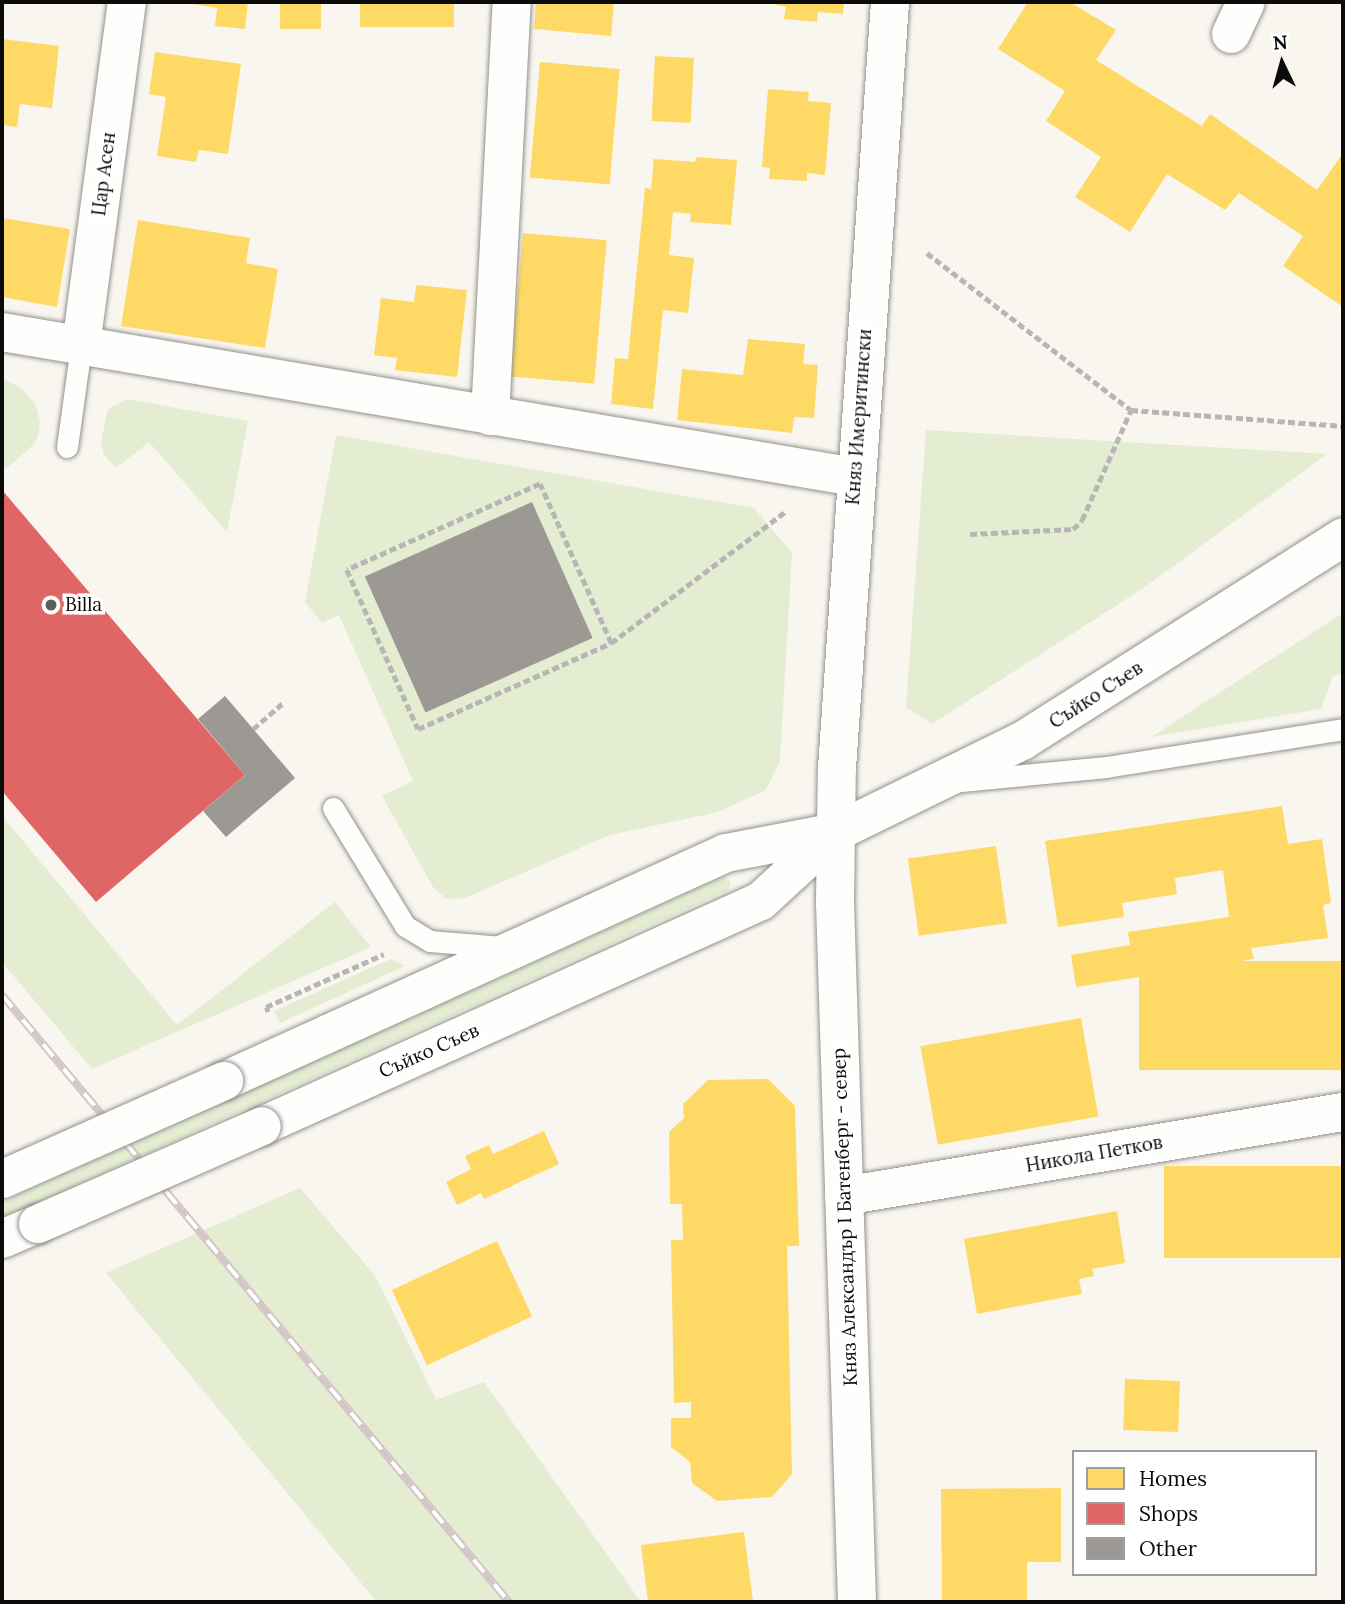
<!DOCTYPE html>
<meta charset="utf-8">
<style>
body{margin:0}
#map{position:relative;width:1345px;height:1604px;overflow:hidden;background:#f9f6ef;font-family:Lora,serif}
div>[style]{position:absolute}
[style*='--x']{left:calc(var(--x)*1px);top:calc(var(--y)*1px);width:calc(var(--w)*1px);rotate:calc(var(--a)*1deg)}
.green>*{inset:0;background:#e4ecd1}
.homes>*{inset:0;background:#ffd966;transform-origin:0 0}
.shops>*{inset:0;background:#e06666}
.building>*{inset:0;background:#9c9995;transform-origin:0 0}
.path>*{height:4.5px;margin-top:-2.25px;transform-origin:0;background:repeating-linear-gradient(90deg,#b7b6b5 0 7px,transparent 0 10.5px)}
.roads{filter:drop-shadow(0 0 2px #92918e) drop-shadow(0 0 2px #92918e)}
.service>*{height:21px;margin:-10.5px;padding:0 10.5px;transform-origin:10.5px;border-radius:10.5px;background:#fefefd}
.minor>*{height:38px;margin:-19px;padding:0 19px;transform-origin:19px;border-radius:19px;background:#fefefd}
.tertiary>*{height:38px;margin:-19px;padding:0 19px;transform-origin:19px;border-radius:19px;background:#fefefd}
.rail>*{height:8px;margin-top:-4px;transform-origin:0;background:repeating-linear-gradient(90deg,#fff 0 16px,#d4c6c7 0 32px);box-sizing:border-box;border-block:2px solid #d4c6c7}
.bridges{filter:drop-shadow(0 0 2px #92918e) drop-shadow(0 0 2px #92918e)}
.tertiary-bridge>*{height:38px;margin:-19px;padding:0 19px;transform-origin:19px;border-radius:19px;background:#fefefd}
.dots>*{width:19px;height:19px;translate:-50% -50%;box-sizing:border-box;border:4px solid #fff;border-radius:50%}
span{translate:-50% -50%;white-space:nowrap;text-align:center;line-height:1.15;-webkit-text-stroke:7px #fff;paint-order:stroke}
.street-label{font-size:19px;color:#0b0b0b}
.poi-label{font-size:19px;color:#0b0b0b}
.left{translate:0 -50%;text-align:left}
.frame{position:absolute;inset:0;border:4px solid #0b0b0b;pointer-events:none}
.legend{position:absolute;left:1072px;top:1450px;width:245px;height:126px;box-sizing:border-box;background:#fff;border:2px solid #9d9d9d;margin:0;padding:9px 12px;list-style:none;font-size:21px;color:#0b0b0b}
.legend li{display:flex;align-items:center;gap:14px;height:35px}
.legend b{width:35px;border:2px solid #9d9d9d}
.north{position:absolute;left:1247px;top:28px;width:70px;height:70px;-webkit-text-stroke:5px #fff;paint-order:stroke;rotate:355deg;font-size:19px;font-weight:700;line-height:28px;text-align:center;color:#0b0b0b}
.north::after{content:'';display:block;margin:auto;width:24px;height:32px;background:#0b0b0b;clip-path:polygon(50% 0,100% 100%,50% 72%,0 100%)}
</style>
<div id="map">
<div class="green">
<div style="clip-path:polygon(2px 378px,21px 388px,35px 403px,40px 422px,38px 437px,30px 448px,6px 469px,2px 464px)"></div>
<div style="clip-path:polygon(127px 399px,248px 421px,227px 532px,149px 442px,116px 468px,104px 455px,101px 441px,108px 409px)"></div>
<div style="clip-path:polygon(926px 430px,1327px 454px,1142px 589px,932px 724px,906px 707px)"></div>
<div style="clip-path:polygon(336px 435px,754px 508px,792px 553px,780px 761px,766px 790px,718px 812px,610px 835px,465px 898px,446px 899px,433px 887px,382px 796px,413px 781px,339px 615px,322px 623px,305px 602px)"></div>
<div style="clip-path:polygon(1343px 613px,1343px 674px,1333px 676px,1321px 709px,1151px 737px)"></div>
<div style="clip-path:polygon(2px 816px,177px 1025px,335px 902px,371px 947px,92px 1069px,2px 962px)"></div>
<div style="clip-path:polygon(723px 877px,730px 881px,729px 890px,2px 1219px,2px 1202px)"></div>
<div style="clip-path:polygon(391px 959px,405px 966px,280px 1023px,274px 1011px)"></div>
<div style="clip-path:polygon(300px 1188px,376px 1277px,436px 1400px,484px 1382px,641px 1602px,377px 1602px,106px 1273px)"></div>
</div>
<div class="homes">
<div style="clip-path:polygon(181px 2px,248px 2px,245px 29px,215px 26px,217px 8px)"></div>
<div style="left:280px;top:2px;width:41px;height:27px"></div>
<div style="left:360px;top:2px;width:94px;height:25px"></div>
<div style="clip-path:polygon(536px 2px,614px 2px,611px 36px,534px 29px)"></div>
<div style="clip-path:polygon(765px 2px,844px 2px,843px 14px,818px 12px,817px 22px,784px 19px,786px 7px)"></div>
<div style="clip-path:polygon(1028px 2px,1070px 2px,1116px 30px,1096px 60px,1202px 126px,1210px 114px,1317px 190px,1343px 153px,1343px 307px,1283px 266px,1303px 236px,1239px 193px,1225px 210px,1167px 174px,1130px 232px,1075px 197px,1101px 157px,1046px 121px,1065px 91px,998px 49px)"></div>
<div style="clip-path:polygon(2px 39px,59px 46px,52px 108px,20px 104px,17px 127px,2px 125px)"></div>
<div style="clip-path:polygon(155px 52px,241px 64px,228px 154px,199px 150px,196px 162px,157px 156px,166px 97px,149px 94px)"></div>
<div style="left:655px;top:56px;width:39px;height:65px;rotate:3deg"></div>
<div style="left:540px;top:62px;width:80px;height:116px;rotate:5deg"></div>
<div style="clip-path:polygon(768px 89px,809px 92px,808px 101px,831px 103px,825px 175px,807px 173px,807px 181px,769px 179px,770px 168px,762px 167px)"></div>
<div style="clip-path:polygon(696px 157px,737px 160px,731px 225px,690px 222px,691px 214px,673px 212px,669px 255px,694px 258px,688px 313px,663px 310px,653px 409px,611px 404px,615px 358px,628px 359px,645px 188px,651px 189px,654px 159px,695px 162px)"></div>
<div style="clip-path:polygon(2px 218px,70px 229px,57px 307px,2px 297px)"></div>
<div style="clip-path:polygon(138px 220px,250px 238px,246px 263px,278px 269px,265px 348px,121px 326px)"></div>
<div style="left:523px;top:233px;width:84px;height:144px;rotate:5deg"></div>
<div style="clip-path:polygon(416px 285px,467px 290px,457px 377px,395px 370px,397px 358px,374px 355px,381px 298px,414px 302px)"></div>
<div style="clip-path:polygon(748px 339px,805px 344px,803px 364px,818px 365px,814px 418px,794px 417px,792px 433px,677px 420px,682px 369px,743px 375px)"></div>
<div style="clip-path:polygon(1282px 806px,1288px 844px,1322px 839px,1331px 903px,1323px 905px,1328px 938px,1251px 948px,1254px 959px,1076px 987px,1071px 955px,1130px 945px,1128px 932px,1229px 917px,1223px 870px,1175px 878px,1177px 894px,1122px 903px,1124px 917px,1058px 927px,1045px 841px)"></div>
<div style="left:996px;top:846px;width:78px;height:89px;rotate:82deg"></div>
<div style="left:1343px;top:961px;width:109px;height:204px;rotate:90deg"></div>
<div style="left:1081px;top:1018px;width:100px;height:163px;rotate:80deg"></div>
<div style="clip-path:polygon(768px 1079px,795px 1106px,799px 1246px,787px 1246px,792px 1474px,772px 1497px,717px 1501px,692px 1483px,690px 1462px,671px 1447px,671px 1418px,691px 1418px,691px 1402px,674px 1403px,671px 1240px,683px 1240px,682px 1204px,670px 1204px,669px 1132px,684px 1118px,683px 1104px,708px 1080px)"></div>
<div style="clip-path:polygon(544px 1131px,559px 1164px,484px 1199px,481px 1193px,457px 1205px,446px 1182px,471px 1169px,465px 1156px,489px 1145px,493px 1154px)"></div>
<div style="left:1343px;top:1166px;width:92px;height:179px;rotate:90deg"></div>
<div style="clip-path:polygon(1117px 1211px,1125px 1263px,1092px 1269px,1094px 1276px,1079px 1279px,1082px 1294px,977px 1314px,964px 1239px)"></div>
<div style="left:497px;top:1241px;width:83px;height:116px;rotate:65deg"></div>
<div style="left:1125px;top:1379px;width:55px;height:51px;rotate:2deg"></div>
<div style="clip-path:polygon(1061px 1488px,1061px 1562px,1027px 1562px,1027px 1602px,942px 1602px,941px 1489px)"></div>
<div style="clip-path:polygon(744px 1532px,753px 1602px,648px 1602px,641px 1545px)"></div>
</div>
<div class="shops">
<div style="clip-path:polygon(2px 490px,245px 775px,96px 902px,2px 791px)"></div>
</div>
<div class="building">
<div style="left:532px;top:502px;width:149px;height:183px;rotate:66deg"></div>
<div style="clip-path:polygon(225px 696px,295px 778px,226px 837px,203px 811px,245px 775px,198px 719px)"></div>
</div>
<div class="path">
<div style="--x:927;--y:253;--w:257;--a:37.6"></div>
<div style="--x:1131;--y:410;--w:213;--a:4.3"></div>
<div style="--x:970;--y:534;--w:103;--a:-2.8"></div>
<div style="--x:1073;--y:529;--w:13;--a:-45"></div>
<div style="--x:1082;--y:520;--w:120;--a:-66"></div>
<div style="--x:611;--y:643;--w:174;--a:-114.1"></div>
<div style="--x:540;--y:484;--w:211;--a:156"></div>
<div style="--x:347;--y:570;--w:174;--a:65.9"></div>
<div style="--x:418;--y:729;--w:211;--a:-24"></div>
<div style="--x:611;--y:643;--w:218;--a:-37"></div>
<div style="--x:253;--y:729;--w:40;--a:-41"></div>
<div style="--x:268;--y:1012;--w:5;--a:-112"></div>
<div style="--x:266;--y:1007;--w:129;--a:-24.2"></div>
</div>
<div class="roads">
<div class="service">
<div style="--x:67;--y:447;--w:102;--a:-82.1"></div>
<div style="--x:961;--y:781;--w:146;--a:-5.5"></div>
<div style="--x:1106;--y:767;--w:240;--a:-9.1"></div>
<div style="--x:333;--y:808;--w:138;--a:58.6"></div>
<div style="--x:405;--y:926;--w:29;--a:31"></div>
<div style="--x:430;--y:941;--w:73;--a:4.7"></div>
</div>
<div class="minor">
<div style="--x:1231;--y:34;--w:35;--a:-65"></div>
<div style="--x:2;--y:332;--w:865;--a:9.65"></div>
<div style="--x:81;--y:346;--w:347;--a:-82.4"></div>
<div style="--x:490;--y:416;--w:415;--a:-87"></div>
<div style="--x:844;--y:1196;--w:506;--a:-9.56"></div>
<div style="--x:857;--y:1602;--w:699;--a:-91.8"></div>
<div style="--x:835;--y:903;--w:135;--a:-89.2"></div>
<div style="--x:837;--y:768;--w:768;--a:-86.04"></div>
</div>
<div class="tertiary">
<div style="--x:224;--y:1081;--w:551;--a:-24.43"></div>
<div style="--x:726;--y:853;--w:112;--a:-10.8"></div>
<div style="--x:836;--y:832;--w:207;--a:-26.1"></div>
<div style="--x:1022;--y:741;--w:380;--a:-32.4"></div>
<div style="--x:262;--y:1126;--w:547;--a:-24.27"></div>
<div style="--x:761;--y:901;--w:102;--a:-42.6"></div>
<div style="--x:2;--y:1239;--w:39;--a:-23"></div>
</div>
</div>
<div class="rail">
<div style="--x:2;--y:995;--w:791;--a:50.13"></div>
</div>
<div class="bridges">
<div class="tertiary-bridge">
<div style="--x:3;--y:1179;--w:242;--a:-23.9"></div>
<div style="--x:38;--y:1224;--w:244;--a:-23.6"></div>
</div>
</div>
<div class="dots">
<div style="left:51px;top:605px;background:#5e5d5b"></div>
</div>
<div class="street-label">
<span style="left:104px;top:174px;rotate:-83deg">Цар Асен</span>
<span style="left:859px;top:417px;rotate:-86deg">Княз Имеритински</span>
<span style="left:1096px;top:695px;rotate:-33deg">Съйко Съев</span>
<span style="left:429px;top:1051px;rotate:-24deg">Съйко Съев</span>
<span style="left:1094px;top:1154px;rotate:-10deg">Никола Петков</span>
<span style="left:845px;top:1217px;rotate:-92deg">Княз Александър I Батенберг - север</span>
</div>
<div class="poi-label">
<span class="left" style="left:65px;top:605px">Billa</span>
</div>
<div class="frame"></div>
<ul class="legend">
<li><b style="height:19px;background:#ffd966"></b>Homes</li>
<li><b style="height:19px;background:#e06666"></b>Shops</li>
<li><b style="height:19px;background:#9c9995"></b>Other</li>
</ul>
<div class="north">N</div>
</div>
